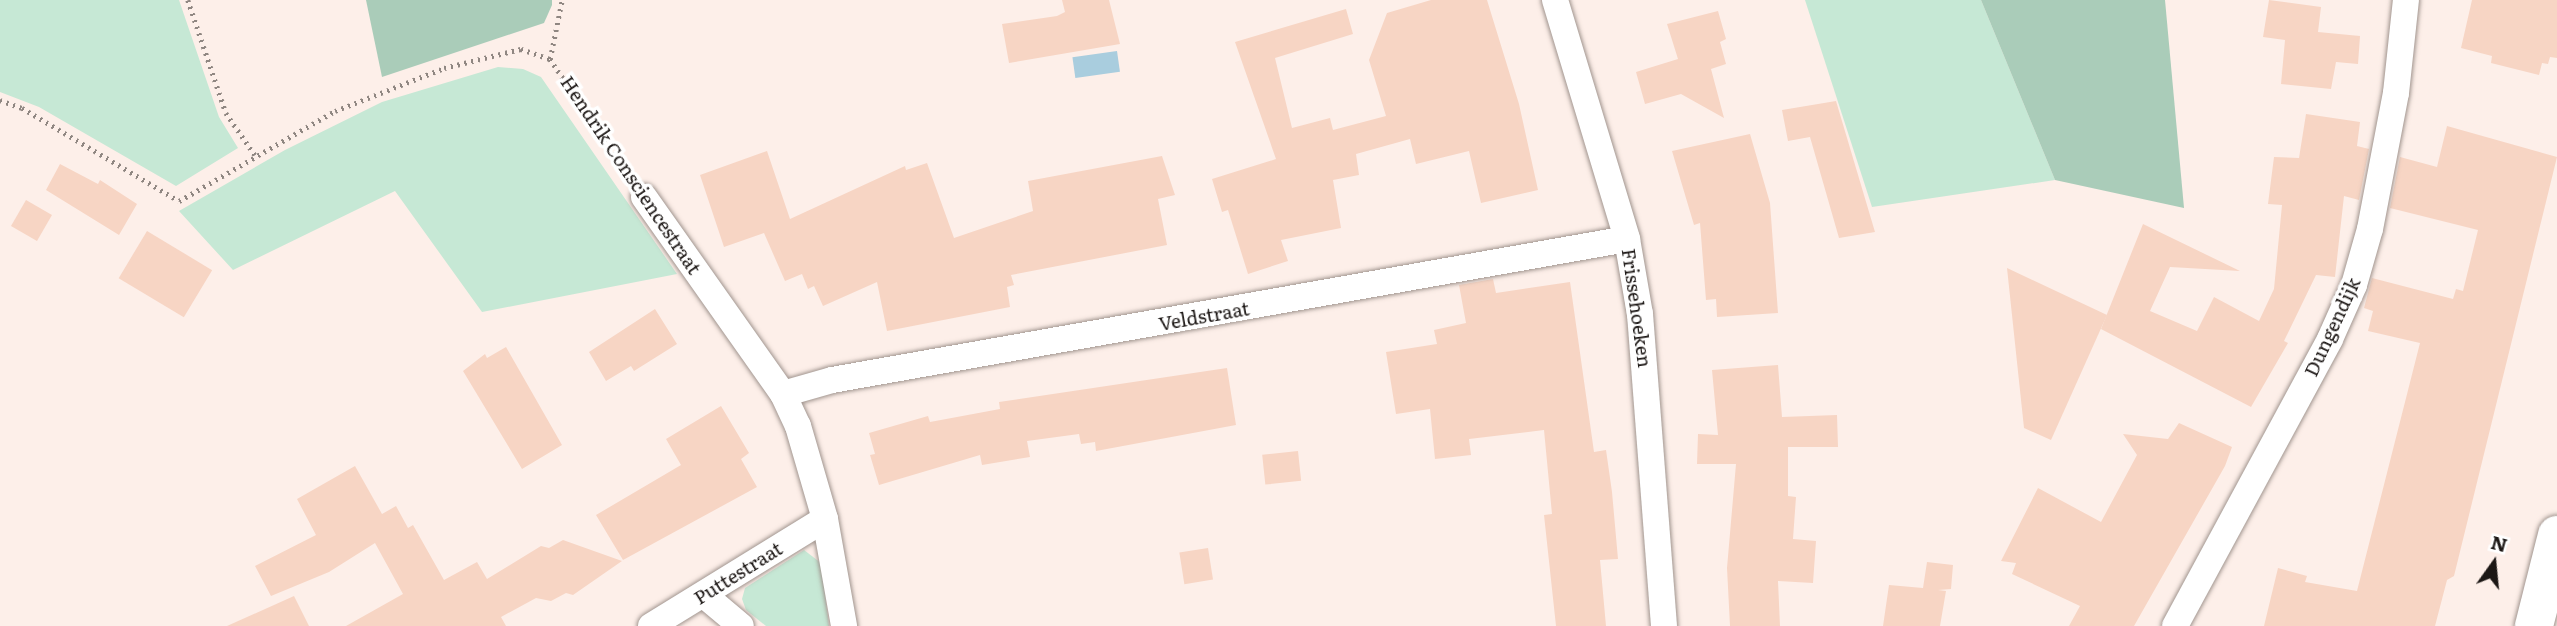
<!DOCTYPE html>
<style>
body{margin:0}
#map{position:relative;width:2557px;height:626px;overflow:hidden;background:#fdefe9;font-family:Literata,serif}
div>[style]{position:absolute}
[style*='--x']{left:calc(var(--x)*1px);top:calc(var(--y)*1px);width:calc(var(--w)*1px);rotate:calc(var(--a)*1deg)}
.green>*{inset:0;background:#c6e8d5}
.forest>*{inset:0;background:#aaccb9}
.water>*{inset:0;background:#a9cdde;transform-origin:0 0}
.building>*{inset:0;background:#f7d5c4;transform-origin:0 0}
.path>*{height:4.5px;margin-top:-2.25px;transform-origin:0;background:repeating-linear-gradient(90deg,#8f8681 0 2px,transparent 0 7px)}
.roads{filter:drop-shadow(0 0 2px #a1958f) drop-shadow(0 0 2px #a1958f)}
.minor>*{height:26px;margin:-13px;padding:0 13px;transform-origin:13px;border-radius:13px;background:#fff}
.primary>*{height:38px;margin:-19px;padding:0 19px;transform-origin:19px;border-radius:19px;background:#fff}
span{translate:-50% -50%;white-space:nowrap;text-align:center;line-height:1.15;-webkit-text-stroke:7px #fff;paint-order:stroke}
.street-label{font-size:19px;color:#1c1715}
.north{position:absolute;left:2459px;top:528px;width:70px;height:70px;-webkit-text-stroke:5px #fff;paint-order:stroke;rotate:15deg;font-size:19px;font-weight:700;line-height:28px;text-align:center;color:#1c1715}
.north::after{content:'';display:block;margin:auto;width:24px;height:32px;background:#1c1715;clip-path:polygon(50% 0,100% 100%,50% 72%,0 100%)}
</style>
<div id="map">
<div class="green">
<div style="clip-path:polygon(0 0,179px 0,219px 117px,238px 148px,176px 186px,39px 107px,0 92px)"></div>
<div style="clip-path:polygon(1805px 0,1981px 0,2055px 180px,1872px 207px)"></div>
<div style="clip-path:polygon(498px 67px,523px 69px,541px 77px,677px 274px,482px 312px,395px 191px,233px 270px,179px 211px,285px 150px,382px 102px)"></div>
<div style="clip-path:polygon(804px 550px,821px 563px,829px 626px,766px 626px,746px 610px,742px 599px,745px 588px)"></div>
</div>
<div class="forest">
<div style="clip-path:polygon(366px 0,552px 0,552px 5px,544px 23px,382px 77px)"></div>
<div style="clip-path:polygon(1981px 0,2165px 0,2184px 208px,2055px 180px)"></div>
</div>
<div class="water">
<div style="left:1117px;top:51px;width:21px;height:45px;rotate:82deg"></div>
</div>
<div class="building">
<div style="clip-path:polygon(1062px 0,1109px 0,1120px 44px,1009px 63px,1002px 24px,1057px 16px,1065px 12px)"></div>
<div style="clip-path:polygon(1431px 0,1487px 0,1519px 104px,1538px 190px,1481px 203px,1469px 151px,1416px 164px,1410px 139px,1356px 154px,1359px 175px,1333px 180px,1341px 228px,1281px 240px,1288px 261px,1248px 274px,1228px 210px,1222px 212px,1212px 179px,1276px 159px,1235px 42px,1346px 9px,1353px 34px,1275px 58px,1292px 128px,1330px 118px,1333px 130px,1386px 116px,1369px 60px,1387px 13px)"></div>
<div style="clip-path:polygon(2269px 0,2321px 7px,2318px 32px,2360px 36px,2358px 64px,2336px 62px,2331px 89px,2281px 84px,2285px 40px,2263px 37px)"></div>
<div style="clip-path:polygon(2472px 0,2557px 0,2557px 58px,2550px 57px,2548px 64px,2542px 63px,2539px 75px,2491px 63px,2492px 56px,2461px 48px)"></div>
<div style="clip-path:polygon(1718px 11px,1726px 39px,1720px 42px,1726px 64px,1711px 69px,1724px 118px,1681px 94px,1645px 104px,1636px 72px,1678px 59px,1667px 24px)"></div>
<div style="clip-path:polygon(1836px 101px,1875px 232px,1839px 238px,1810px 137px,1788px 141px,1782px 110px)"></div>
<div style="clip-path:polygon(2306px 114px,2360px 122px,2357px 146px,2369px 149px,2359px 200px,2344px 196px,2335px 277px,2316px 275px,2284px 341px,2288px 343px,2251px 407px,2101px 329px,2143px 224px,2240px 271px,2170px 267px,2150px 311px,2197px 331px,2214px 297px,2259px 321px,2274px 289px,2282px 205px,2268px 204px,2274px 157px,2299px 158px)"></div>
<div style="clip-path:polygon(2447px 126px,2557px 157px,2454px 576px,2447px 580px,2435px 626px,2264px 626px,2278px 568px,2307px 576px,2305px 582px,2357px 591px,2420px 343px,2368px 331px,2373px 311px,2364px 308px,2372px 278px,2453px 299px,2456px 289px,2463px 291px,2478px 230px,2390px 208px,2400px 157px,2437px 167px)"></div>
<div style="clip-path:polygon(1750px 134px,1770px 203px,1778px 313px,1717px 317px,1716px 299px,1706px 300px,1700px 223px,1694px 225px,1672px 151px)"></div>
<div style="clip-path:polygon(767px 151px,790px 219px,905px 166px,906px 170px,927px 163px,954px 238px,1033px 211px,1028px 181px,1162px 156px,1175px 195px,1158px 199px,1167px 245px,1011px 275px,1014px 285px,1007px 287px,1010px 307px,887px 331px,877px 282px,823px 306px,814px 286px,808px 289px,802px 274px,785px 281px,764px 233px,724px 247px,700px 175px)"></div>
<div style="clip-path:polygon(60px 164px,98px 184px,100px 180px,137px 204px,119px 235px,46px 190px)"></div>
<div style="left:26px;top:200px;width:30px;height:30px;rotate:30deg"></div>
<div style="left:147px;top:231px;width:76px;height:55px;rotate:31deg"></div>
<div style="clip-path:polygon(2007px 268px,2107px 315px,2051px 440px,2024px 428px)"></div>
<div style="clip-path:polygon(1493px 279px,1496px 293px,1570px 282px,1594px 452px,1606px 450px,1612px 492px,1618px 559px,1600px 560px,1606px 626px,1556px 626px,1544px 515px,1552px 514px,1544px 430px,1469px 439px,1471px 455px,1435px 459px,1430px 409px,1396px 414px,1386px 352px,1437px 344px,1434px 330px,1466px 323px,1459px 285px)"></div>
<div style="clip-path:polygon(655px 309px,677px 344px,634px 371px,631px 366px,606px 381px,589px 352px)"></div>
<div style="clip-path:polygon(506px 347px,562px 445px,522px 469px,463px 371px,485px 354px,487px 358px)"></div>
<div style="clip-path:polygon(1778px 365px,1782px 417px,1837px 415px,1838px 447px,1788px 447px,1788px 496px,1796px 497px,1793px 539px,1816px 541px,1813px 583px,1778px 581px,1780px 626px,1730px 626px,1727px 568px,1736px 464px,1697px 464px,1698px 434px,1718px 435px,1712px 370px)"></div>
<div style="clip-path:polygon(1227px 368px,1236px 425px,1096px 451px,1095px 442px,1081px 444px,1079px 434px,1027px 441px,1030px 457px,982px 465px,980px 455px,879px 485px,870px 455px,875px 454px,869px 433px,928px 416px,930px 422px,1000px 409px,999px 402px)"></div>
<div style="clip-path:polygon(721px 406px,749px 453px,741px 459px,757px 487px,623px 560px,596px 515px,681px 465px,666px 439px)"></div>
<div style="clip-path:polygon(2179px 423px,2232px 447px,2225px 466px,2134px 626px,2069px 626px,2080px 606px,2012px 574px,2016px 563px,2001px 561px,2038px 488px,2101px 522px,2137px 455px,2123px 434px,2168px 439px)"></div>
<div style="left:1298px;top:451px;width:30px;height:36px;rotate:84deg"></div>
<div style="clip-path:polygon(355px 466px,382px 514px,396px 506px,408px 528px,413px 525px,444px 580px,477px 562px,487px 579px,541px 546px,549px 548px,563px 540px,622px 561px,573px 595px,566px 593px,551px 601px,536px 598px,501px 617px,506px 626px,346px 626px,403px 594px,375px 543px,329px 572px,271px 596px,255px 566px,316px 535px,297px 499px)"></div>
<div style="left:1208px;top:548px;width:32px;height:29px;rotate:81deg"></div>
<div style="clip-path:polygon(1927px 562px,1953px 565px,1951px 589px,1938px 590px,1946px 591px,1940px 626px,1883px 626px,1889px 585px,1923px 588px)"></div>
<div style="clip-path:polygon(294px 596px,309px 626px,227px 626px)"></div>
</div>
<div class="path">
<div style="--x:188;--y:0;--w:119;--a:71.4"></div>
<div style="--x:226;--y:113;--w:51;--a:55.4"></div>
<div style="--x:550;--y:59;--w:60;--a:-78.5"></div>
<div style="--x:0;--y:100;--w:23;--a:20"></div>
<div style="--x:22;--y:108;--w:182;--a:30.6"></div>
<div style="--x:179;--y:201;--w:180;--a:-30"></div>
<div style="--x:335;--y:111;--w:117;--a:-21.5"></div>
<div style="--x:444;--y:68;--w:79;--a:-13.9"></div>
<div style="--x:521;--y:49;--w:31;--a:19"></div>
<div style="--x:550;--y:59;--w:138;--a:55.6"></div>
</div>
<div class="roads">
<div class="minor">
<div style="--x:1555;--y:0;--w:250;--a:73.2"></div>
<div style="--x:1627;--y:239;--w:76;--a:80.2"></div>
<div style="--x:1640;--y:314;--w:313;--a:85.6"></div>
<div style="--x:644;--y:197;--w:241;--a:54.8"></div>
<div style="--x:783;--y:394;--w:35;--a:65"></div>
<div style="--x:798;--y:426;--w:97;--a:73.8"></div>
<div style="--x:825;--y:519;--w:109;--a:79.9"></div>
<div style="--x:783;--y:394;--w:51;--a:-15.9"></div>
<div style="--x:832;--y:380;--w:807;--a:-10.06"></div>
<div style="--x:704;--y:595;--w:48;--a:40"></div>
<div style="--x:651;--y:626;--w:204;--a:-31.6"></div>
<div style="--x:2175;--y:626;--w:326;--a:-61.6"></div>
<div style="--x:2330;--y:339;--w:59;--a:-66"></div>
<div style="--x:2354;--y:285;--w:58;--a:-74.1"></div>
<div style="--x:2370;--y:229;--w:138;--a:-79.2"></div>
<div style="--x:2396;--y:93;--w:94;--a:-83.9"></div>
</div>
<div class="primary">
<div style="--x:2534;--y:626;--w:94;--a:-75.8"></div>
</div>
</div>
<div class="street-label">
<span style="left:631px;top:175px;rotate:56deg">Hendrik Consciencestraat</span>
<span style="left:1637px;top:308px;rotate:82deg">Frissehoeken</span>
<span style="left:1204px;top:316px;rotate:-10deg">Veldstraat</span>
<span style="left:2332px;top:327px;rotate:-65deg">Dungendijk</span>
<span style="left:738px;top:573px;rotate:-32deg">Puttestraat</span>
</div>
<div class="north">N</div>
</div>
